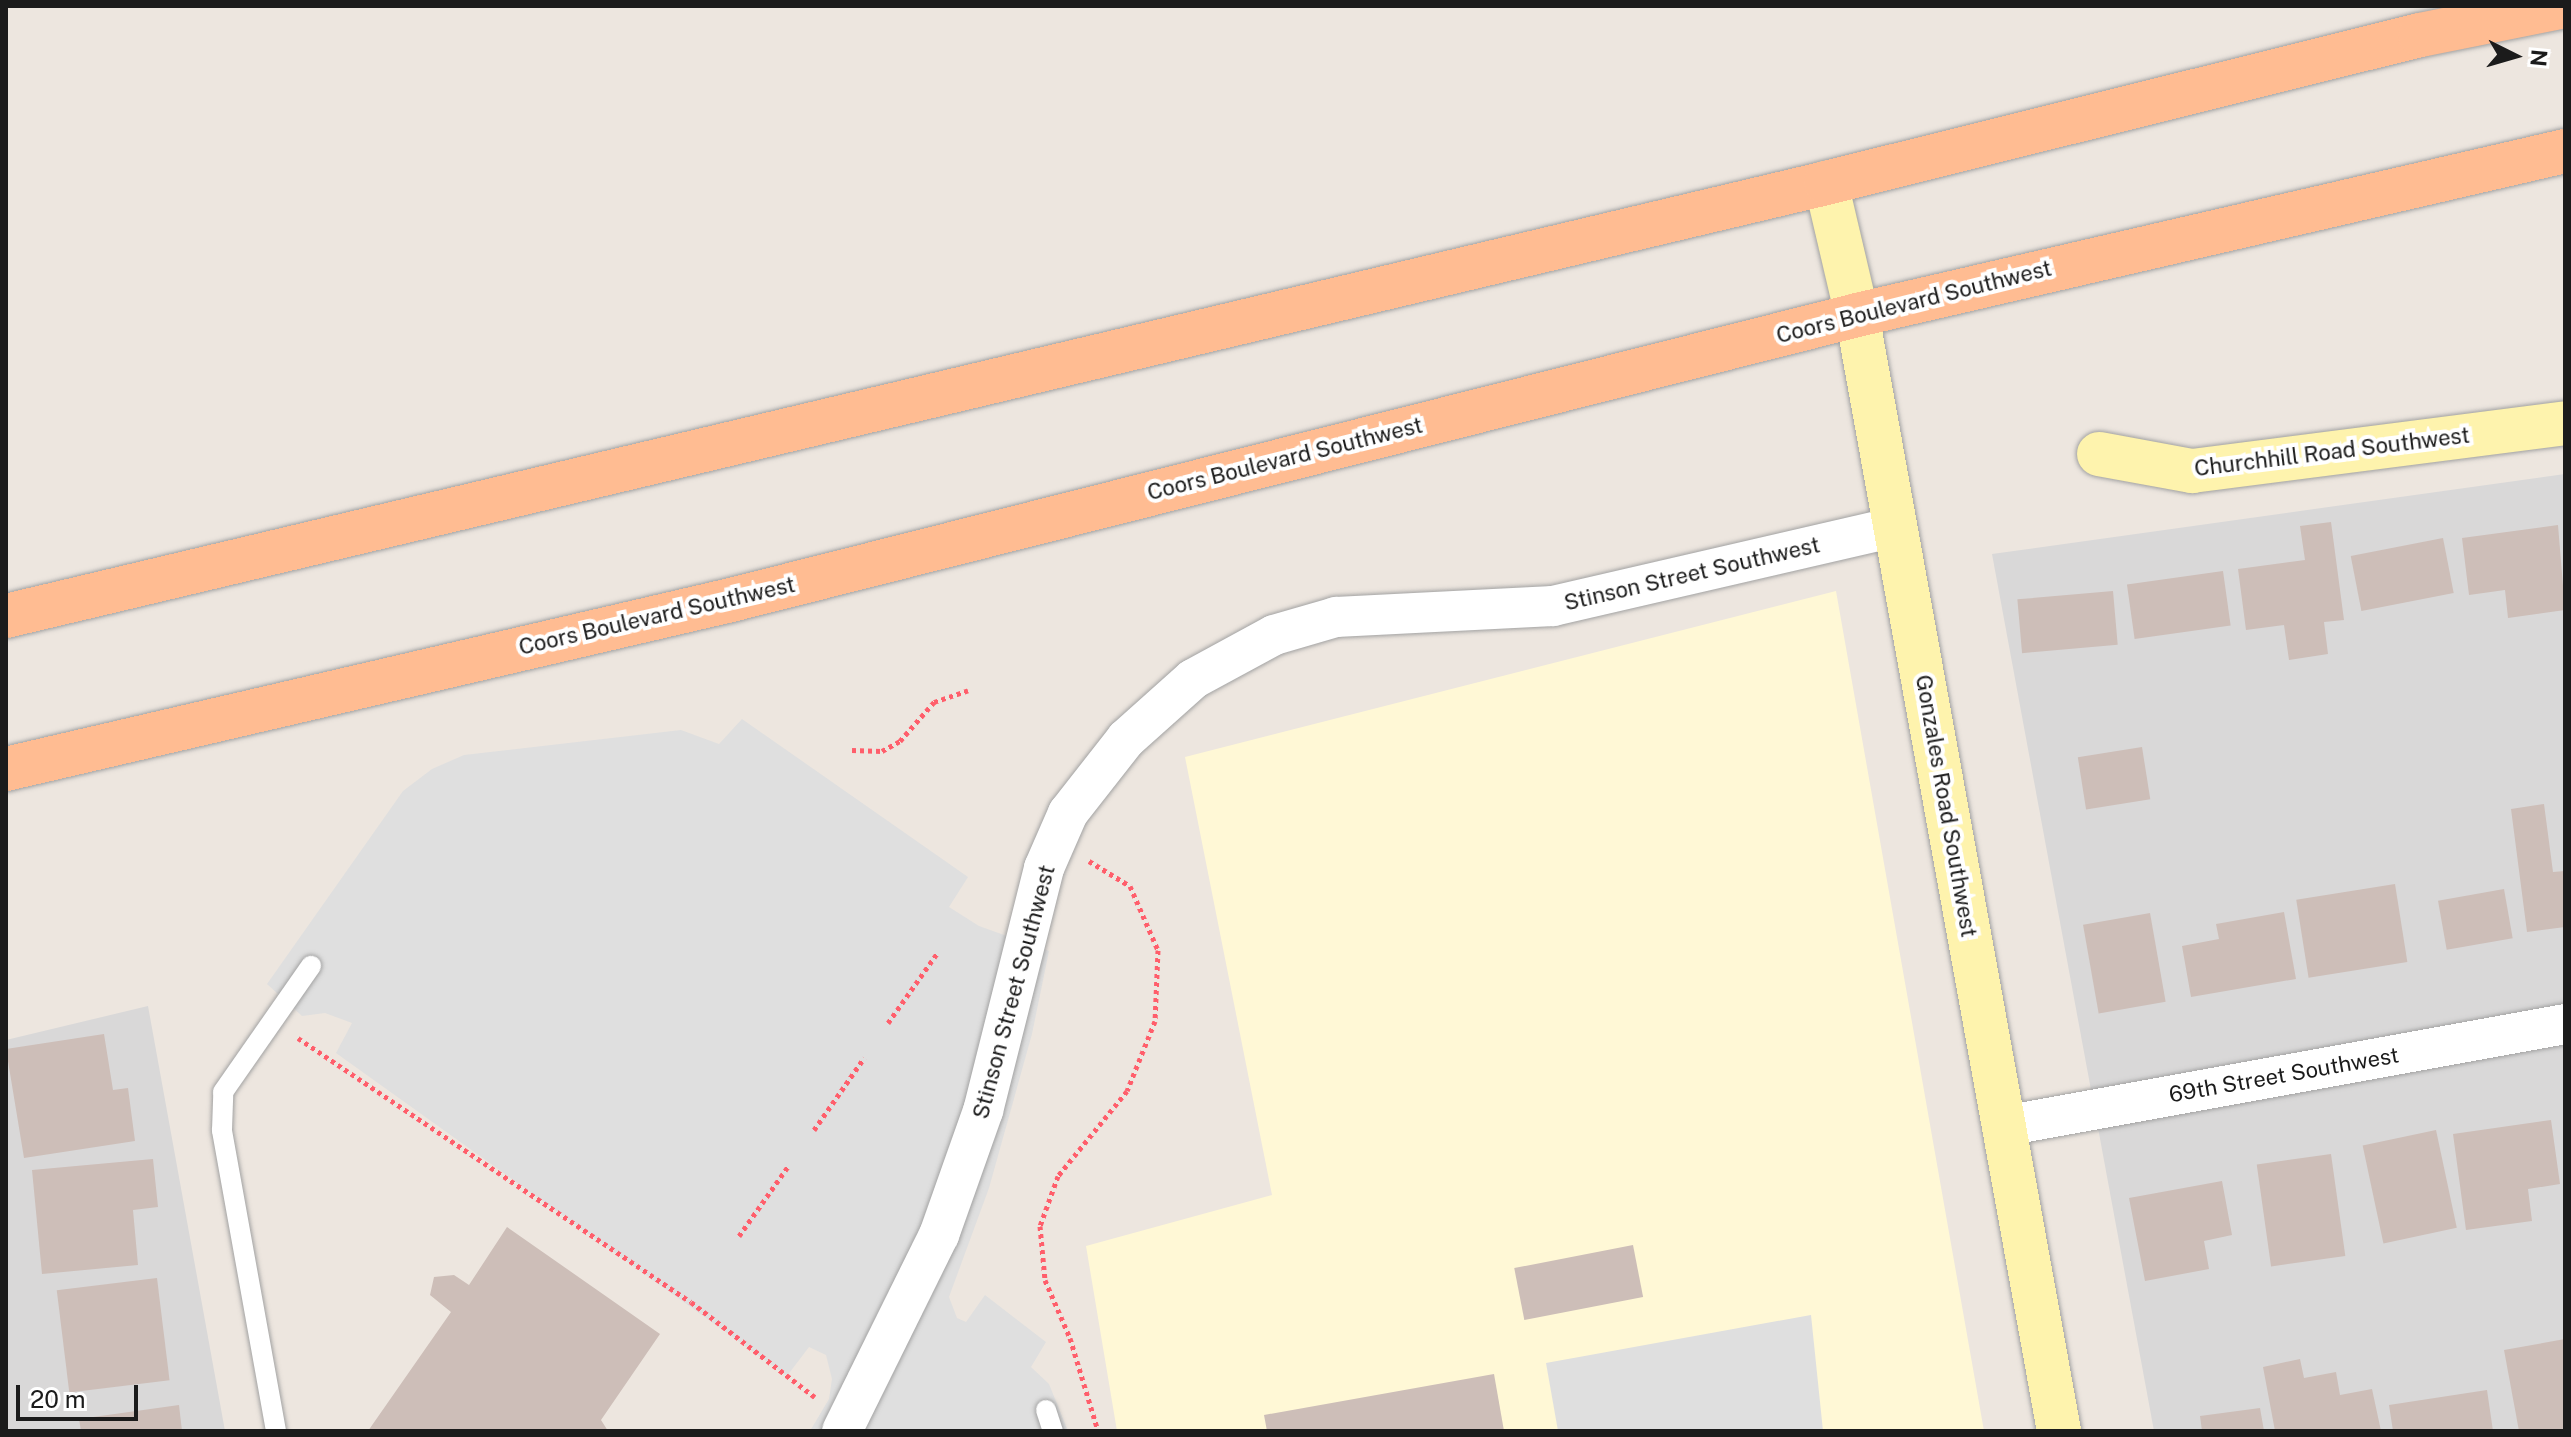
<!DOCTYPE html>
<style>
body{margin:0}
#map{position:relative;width:2571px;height:1437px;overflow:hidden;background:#ede6df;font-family:"Public Sans",sans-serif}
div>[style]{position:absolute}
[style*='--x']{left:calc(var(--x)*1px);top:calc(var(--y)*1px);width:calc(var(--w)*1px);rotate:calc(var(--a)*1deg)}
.residential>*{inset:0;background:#d9d8d8}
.education>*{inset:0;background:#fff8d6}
.parking>*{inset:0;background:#dfdfdf}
.building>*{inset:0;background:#cdbeb8;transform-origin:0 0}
.path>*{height:5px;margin-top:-2.5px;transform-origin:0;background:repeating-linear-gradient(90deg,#ff5e6b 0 4px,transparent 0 8px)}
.roads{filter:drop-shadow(0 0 2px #a2a2a2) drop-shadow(0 0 2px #a2a2a2)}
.lane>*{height:20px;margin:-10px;padding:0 10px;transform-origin:10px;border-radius:10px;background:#fff}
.street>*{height:40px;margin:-20px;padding:0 20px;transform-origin:20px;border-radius:20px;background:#fff}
.secondary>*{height:44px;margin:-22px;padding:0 22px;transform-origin:22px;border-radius:22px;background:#fef3ad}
.primary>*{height:44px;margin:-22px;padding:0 22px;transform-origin:22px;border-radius:22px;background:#ffbc92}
span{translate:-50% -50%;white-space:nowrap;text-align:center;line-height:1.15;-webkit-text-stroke:8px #fff;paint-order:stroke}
.street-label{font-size:22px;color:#1b1b1b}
.frame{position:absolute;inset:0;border:8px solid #1b1b1b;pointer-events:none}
.north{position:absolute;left:2475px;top:16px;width:80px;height:80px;-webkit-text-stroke:6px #fff;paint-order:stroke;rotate:95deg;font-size:22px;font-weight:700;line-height:32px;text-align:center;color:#1b1b1b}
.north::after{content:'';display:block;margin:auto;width:28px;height:36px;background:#1b1b1b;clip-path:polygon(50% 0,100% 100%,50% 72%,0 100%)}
.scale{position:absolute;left:16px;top:1385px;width:122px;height:36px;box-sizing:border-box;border:4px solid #1b1b1b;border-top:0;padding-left:10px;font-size:24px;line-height:28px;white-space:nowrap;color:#1b1b1b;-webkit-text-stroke:6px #fff;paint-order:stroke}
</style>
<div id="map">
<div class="residential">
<div style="clip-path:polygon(2565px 474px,2565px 1431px,2154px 1431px,1992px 554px)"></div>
<div style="clip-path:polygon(148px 1006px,225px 1431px,6px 1431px,6px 1040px)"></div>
</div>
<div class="education">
<div style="clip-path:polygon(1836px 591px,1984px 1431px,1117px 1431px,1086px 1246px,1272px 1195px,1185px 757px)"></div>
</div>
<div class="parking">
<div style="clip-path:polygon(742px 719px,968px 877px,949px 907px,979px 926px,1049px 951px,1032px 1034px,989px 1188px,949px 1297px,957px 1318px,966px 1322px,985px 1295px,1046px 1342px,1031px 1367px,1049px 1384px,1068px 1431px,810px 1431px,829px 1399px,832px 1379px,826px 1355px,809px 1347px,787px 1376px,336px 1053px,352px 1023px,325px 1013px,302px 1016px,267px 984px,403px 791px,432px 769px,464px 755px,681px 730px,719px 744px)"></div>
<div style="clip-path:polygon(1811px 1315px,1823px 1431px,1558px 1431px,1546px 1363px)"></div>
</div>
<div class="building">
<div style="clip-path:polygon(2331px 522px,2344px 620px,2324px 622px,2328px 654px,2289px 660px,2284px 625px,2246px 630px,2238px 569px,2305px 560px,2300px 526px)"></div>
<div style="clip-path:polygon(2558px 525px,2565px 610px,2508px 618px,2505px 590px,2469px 595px,2462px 538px)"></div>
<div style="left:2443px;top:538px;width:56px;height:94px;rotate:79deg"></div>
<div style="left:2223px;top:571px;width:55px;height:97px;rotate:82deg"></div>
<div style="left:2113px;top:591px;width:54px;height:96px;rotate:85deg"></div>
<div style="left:2142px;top:747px;width:53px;height:65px;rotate:81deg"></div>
<div style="clip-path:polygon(2544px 804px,2553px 872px,2565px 871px,2565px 927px,2527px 932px,2511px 809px)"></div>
<div style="left:2395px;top:884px;width:79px;height:100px;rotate:81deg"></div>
<div style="left:2504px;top:889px;width:50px;height:67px;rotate:80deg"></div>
<div style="clip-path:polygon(2284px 912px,2296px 979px,2191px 997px,2182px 946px,2219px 939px,2216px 924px)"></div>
<div style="left:2150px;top:913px;width:90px;height:68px;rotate:80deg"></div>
<div style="clip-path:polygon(104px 1034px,113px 1090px,128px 1088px,135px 1141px,24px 1158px,6px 1049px)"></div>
<div style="clip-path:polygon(2551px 1120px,2560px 1184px,2528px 1189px,2532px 1221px,2466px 1230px,2453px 1134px)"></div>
<div style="left:2436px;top:1130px;width:100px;height:75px;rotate:78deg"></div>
<div style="left:2331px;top:1154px;width:103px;height:75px;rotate:82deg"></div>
<div style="clip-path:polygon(153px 1159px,158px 1207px,133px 1210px,138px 1265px,42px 1274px,32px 1170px)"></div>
<div style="clip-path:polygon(2222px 1181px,2232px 1235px,2204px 1241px,2209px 1269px,2145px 1281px,2129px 1198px)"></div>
<div style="clip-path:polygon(507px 1227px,660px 1334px,601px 1420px,608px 1431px,368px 1431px,451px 1312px,430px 1295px,434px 1277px,454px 1275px,469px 1285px)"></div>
<div style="left:1633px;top:1245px;width:53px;height:121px;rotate:79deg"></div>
<div style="left:157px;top:1278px;width:103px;height:101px;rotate:83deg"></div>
<div style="clip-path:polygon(2565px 1339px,2565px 1431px,2519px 1431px,2504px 1350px)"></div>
<div style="clip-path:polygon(2300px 1359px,2304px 1378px,2336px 1372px,2340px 1395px,2372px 1389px,2381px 1431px,2275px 1431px,2263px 1367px)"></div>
<div style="clip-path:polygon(1494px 1374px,1504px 1431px,1267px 1431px,1264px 1415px)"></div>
<div style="clip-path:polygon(2487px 1390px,2493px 1431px,2393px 1431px,2389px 1405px)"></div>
<div style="clip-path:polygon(179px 1405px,182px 1431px,81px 1431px,79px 1419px)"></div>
<div style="clip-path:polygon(2260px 1408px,2264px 1431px,2202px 1431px,2200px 1416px)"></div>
</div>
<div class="path">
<div style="--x:852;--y:750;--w:30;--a:2"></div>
<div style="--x:882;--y:751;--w:21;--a:-29"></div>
<div style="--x:900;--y:741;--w:52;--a:-48.9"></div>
<div style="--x:934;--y:702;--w:36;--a:-19"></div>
<div style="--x:1089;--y:861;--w:48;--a:31.4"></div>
<div style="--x:1130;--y:886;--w:70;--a:66.4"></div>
<div style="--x:1158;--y:950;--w:71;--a:92.4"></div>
<div style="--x:1155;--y:1021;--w:75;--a:111.8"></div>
<div style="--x:1127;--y:1091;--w:109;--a:129.1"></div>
<div style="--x:1058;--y:1176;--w:53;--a:109.8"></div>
<div style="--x:1040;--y:1226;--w:54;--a:84.7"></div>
<div style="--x:1045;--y:1280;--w:63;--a:66.7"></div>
<div style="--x:1070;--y:1338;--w:97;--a:73.2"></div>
<div style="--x:888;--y:1023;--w:87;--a:-54.8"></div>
<div style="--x:298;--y:1038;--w:473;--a:33.9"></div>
<div style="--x:691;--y:1302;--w:156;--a:37.5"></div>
<div style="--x:814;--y:1130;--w:88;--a:-55.2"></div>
<div style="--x:739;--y:1236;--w:87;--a:-54.8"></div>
</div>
<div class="roads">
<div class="lane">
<div style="--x:1046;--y:1410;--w:22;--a:72"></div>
<div style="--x:276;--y:1431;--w:306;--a:-100.2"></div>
<div style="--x:222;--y:1130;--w:38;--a:-88"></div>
<div style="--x:223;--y:1092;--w:154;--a:-55.1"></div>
</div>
<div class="street">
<div style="--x:2004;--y:1126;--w:570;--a:-10.3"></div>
<div style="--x:842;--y:1431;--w:219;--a:-63.7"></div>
<div style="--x:939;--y:1235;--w:132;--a:-70.5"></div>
<div style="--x:983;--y:1111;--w:251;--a:-75.9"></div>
<div style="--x:1044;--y:868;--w:60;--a:-66.4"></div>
<div style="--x:1068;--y:813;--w:94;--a:-51.9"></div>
<div style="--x:1126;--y:739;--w:90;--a:-41.8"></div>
<div style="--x:1193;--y:679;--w:92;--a:-28.5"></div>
<div style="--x:1274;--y:635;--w:65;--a:-16.2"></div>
<div style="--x:1336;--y:617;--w:217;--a:-2.9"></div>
<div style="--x:1553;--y:606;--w:351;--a:-13"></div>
</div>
<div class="secondary">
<div style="--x:1826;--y:183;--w:136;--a:76.8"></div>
<div style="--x:1857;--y:315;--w:1134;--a:79.74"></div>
<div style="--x:2099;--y:454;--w:95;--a:10.4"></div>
<div style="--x:2192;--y:471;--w:376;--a:-7.3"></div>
</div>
<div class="primary">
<div style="--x:6;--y:616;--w:1871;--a:-13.38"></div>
<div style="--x:1826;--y:183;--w:612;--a:-13.99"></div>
<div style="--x:2420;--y:35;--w:148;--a:-11.3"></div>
<div style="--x:6;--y:769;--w:740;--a:-13.12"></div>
<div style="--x:727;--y:601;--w:1166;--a:-14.2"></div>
<div style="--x:1857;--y:315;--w:727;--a:-13.04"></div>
</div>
</div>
<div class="street-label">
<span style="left:1914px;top:302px;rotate:-14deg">Coors Boulevard Southwest</span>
<span style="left:2332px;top:452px;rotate:-7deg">Churchhill Road Southwest</span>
<span style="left:1285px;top:459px;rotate:-14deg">Coors Boulevard Southwest</span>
<span style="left:1692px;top:574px;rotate:-13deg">Stinson Street Southwest</span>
<span style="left:657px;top:616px;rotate:-13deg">Coors Boulevard Southwest</span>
<span style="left:1946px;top:806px;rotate:80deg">Gonzales Road Southwest</span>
<span style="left:1014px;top:992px;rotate:-75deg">Stinson Street Southwest</span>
<span style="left:2284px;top:1075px;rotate:-10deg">69th Street Southwest</span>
</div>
<div class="frame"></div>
<div class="north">N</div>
<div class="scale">20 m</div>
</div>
